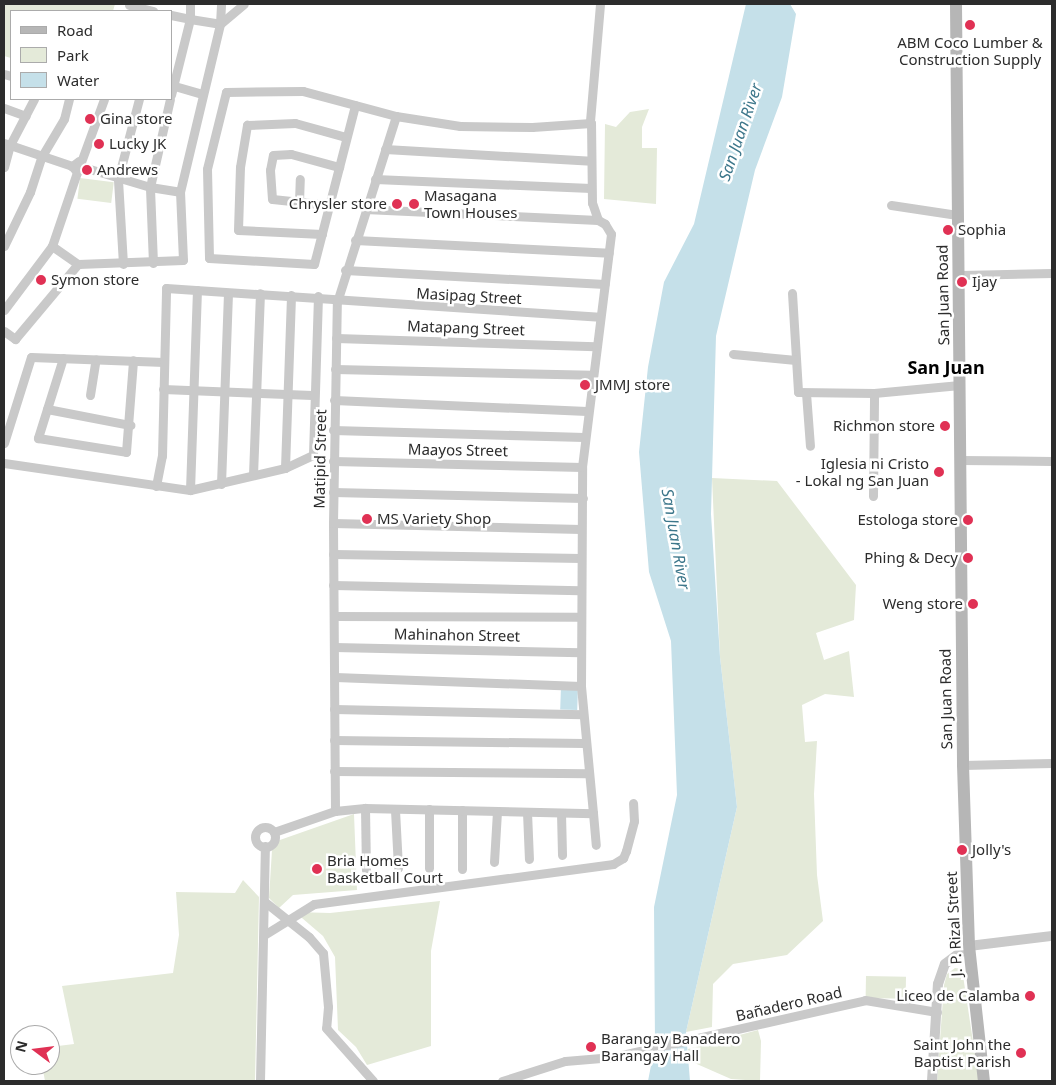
<!DOCTYPE html>
<meta charset="utf-8">
<style>
body{margin:0}
#map{position:relative;width:1056px;height:1085px;overflow:hidden;background:#fff;font-family:"Noto Sans",sans-serif}
div>[style]{position:absolute}
[style*='--x']{left:calc(var(--x)*1px);top:calc(var(--y)*1px);width:calc(var(--w)*1px);rotate:calc(var(--a)*1deg)}
.green>*{inset:0;background:#e4ead9;transform-origin:0 0}
.water>*{inset:0;background:#c5e0e9;transform-origin:0 0}
.minor>*{height:9px;margin:-4.5px;padding:0 4.5px;transform-origin:4.5px;border-radius:4.5px;background:#c9c9c9}
.minor>.ring{margin:-4.5px;padding:0;box-sizing:content-box;background:none;border:9px solid #c9c9c9;border-radius:50%}
.tertiary>*{height:10px;margin:-5px;padding:0 5px;transform-origin:5px;border-radius:5px;background:#c9c9c9}
.secondary>*{height:12px;margin:-6px;padding:0 6px;transform-origin:6px;border-radius:6px;background:#b6b6b6}
.dots>*{width:14px;height:14px;translate:-50% -50%;box-sizing:border-box;border:2px solid #fff;border-radius:50%}
span{translate:-50% -50%;white-space:nowrap;text-align:center;line-height:1.15;-webkit-text-stroke:5px #fff;paint-order:stroke}
.poi-label{font-size:15px;color:#2c2c2c}
.left{translate:0 -50%;text-align:left}
.right{translate:-100% -50%;text-align:right}
.street-label{font-size:15px;color:#2c2c2c}
.water-label{font-size:16px;color:#3d778b;font-style:italic}
.quarter-label{font-size:18px;color:#000;font-weight:700}
.frame{position:absolute;inset:0;border:5px solid #2c2c2c;pointer-events:none}
.legend{position:absolute;left:10px;top:10px;width:162px;height:90px;box-sizing:border-box;background:#fff;border:1px solid #ababab;margin:0;padding:6px 9px;list-style:none;font-size:15px;color:#2c2c2c}
.legend li{display:flex;align-items:center;gap:10px;height:25px}
.legend b{width:25px;border:1px solid #ababab}
.north{position:absolute;left:10px;top:1025px;width:50px;height:50px;box-sizing:border-box;background:#fff;border:1px solid #ababab;border-radius:50%;rotate:285deg;font-size:14px;font-weight:700;line-height:20px;text-align:center;color:#2c2c2c}
.north::after{content:'';display:block;margin:auto;width:18px;height:22px;background:#e03154;clip-path:polygon(50% 0,100% 100%,50% 72%,0 100%)}
</style>
<div id="map">
<div class="green">
<div style="clip-path:polygon(4px 4px,115px 4px,113px 11px,11px 11px,11px 58px,4px 56px)"></div>
<div style="clip-path:polygon(649px 109px,642px 127px,642px 148px,657px 148px,656px 204px,604px 199px,605px 124px,616px 127px,630px 112px)"></div>
<div style="left:80px;top:178px;width:34px;height:21px;rotate:7deg"></div>
<div style="clip-path:polygon(712px 478px,777px 481px,856px 585px,854px 620px,816px 633px,824px 660px,849px 651px,854px 697px,825px 694px,802px 705px,805px 742px,817px 741px,814px 794px,817px 875px,823px 921px,787px 955px,733px 964px,713px 984px,712px 1027px,686px 1032px,737px 807px,720px 657px)"></div>
<div style="clip-path:polygon(354px 814px,357px 890px,293px 895px,279px 908px,269px 898px,272px 850px,277px 841px)"></div>
<div style="clip-path:polygon(243px 880px,259px 897px,255px 1081px,45px 1081px,42px 1065px,50px 1065px,50px 1047px,74px 1044px,62px 986px,173px 973px,179px 935px,176px 892px,235px 893px)"></div>
<div style="clip-path:polygon(440px 901px,431px 951px,431px 1046px,367px 1065px,356px 1047px,338px 1030px,335px 957px,323px 936px,295px 912px,330px 913px)"></div>
<div style="clip-path:polygon(955px 968px,962px 969px,979px 1081px,937px 1081px,944px 985px,947px 974px)"></div>
<div style="left:866px;top:976px;width:40px;height:22px;rotate:1deg"></div>
<div style="clip-path:polygon(758px 1030px,761px 1041px,760px 1081px,731px 1079px,690px 1061px,688px 1049px)"></div>
</div>
<div class="water">
<div style="clip-path:polygon(746px 4px,790px 4px,796px 14px,782px 97px,755px 170px,716px 336px,711px 514px,720px 657px,737px 807px,686px 1032px,690px 1081px,648px 1081px,655px 1045px,654px 907px,677px 795px,671px 641px,649px 572px,639px 452px,648px 367px,664px 282px,694px 224px)"></div>
<div style="left:578px;top:687px;width:23px;height:17px;rotate:92deg"></div>
</div>
<div class="minor">
<div style="--x:129;--y:5;--w:25;--a:14"></div>
<div style="--x:171;--y:15;--w:19;--a:12"></div>
<div style="--x:190;--y:19;--w:15;--a:-90"></div>
<div style="--x:4;--y:74;--w:7;--a:16"></div>
<div style="--x:171;--y:85;--w:32;--a:16"></div>
<div style="--x:171;--y:95;--w:78;--a:-76"></div>
<div style="--x:190;--y:19;--w:30;--a:9"></div>
<div style="--x:220;--y:24;--w:31;--a:-40"></div>
<div style="--x:4;--y:108;--w:23;--a:20"></div>
<div style="--x:590;--y:121;--w:117;--a:-85.1"></div>
<div style="--x:4;--y:143;--w:72;--a:18.7"></div>
<div style="--x:385;--y:149;--w:206;--a:3.3"></div>
<div style="--x:81;--y:162;--w:67;--a:-69.9"></div>
<div style="--x:4;--y:167;--w:23;--a:-75"></div>
<div style="--x:10;--y:145;--w:52;--a:-62.4"></div>
<div style="--x:83;--y:167;--w:70;--a:16.6"></div>
<div style="--x:150;--y:187;--w:30;--a:9"></div>
<div style="--x:375;--y:179;--w:216;--a:2.4"></div>
<div style="--x:299;--y:202;--w:23;--a:-88"></div>
<div style="--x:329;--y:205;--w:57;--a:-174"></div>
<div style="--x:272;--y:199;--w:29;--a:-94"></div>
<div style="--x:270;--y:170;--w:15;--a:-79"></div>
<div style="--x:273;--y:155;--w:18;--a:-3"></div>
<div style="--x:291;--y:154;--w:50;--a:15.2"></div>
<div style="--x:891;--y:205;--w:67;--a:8.6"></div>
<div style="--x:365;--y:209;--w:233;--a:2.7"></div>
<div style="--x:322;--y:234;--w:84;--a:-177.3"></div>
<div style="--x:238;--y:230;--w:63;--a:-88.2"></div>
<div style="--x:240;--y:167;--w:43;--a:-80.5"></div>
<div style="--x:247;--y:125;--w:48;--a:-2.4"></div>
<div style="--x:295;--y:123;--w:53;--a:15.4"></div>
<div style="--x:355;--y:240;--w:254;--a:2.9"></div>
<div style="--x:4;--y:246;--w:60;--a:-64.3"></div>
<div style="--x:30;--y:192;--w:38;--a:-72"></div>
<div style="--x:42;--y:156;--w:43;--a:-59.3"></div>
<div style="--x:64;--y:119;--w:21;--a:-76"></div>
<div style="--x:52;--y:246;--w:32;--a:35"></div>
<div style="--x:78;--y:264;--w:105;--a:-2.2"></div>
<div style="--x:183;--y:260;--w:68;--a:-92.5"></div>
<div style="--x:180;--y:192;--w:173;--a:-76.6"></div>
<div style="--x:220;--y:24;--w:20;--a:-87"></div>
<div style="--x:153;--y:263;--w:76;--a:-92.3"></div>
<div style="--x:150;--y:187;--w:90;--a:-77.2"></div>
<div style="--x:123;--y:264;--w:85;--a:-93.4"></div>
<div style="--x:118;--y:179;--w:83;--a:-75.3"></div>
<div style="--x:345;--y:270;--w:260;--a:3.1"></div>
<div style="--x:960;--y:275;--w:92;--a:-1.2"></div>
<div style="--x:792;--y:293;--w:99;--a:86.5"></div>
<div style="--x:798;--y:392;--w:76;--a:0.8"></div>
<div style="--x:874;--y:393;--w:86;--a:-5.3"></div>
<div style="--x:4;--y:310;--w:80;--a:-53.1"></div>
<div style="--x:52;--y:246;--w:78;--a:-71.3"></div>
<div style="--x:77;--y:172;--w:8;--a:-40"></div>
<div style="--x:83;--y:167;--w:7;--a:-124"></div>
<div style="--x:79;--y:161;--w:9;--a:144"></div>
<div style="--x:72;--y:166;--w:8;--a:50"></div>
<div style="--x:4;--y:331;--w:14;--a:36"></div>
<div style="--x:15;--y:339;--w:98;--a:-50"></div>
<div style="--x:336;--y:338;--w:259;--a:1.8"></div>
<div style="--x:733;--y:354;--w:63;--a:5.4"></div>
<div style="--x:63;--y:358;--w:84;--a:107.4"></div>
<div style="--x:38;--y:438;--w:89;--a:9"></div>
<div style="--x:126;--y:452;--w:92;--a:-85.6"></div>
<div style="--x:335;--y:369;--w:257;--a:1.3"></div>
<div style="--x:163;--y:389;--w:149;--a:2.3"></div>
<div style="--x:806;--y:393;--w:53;--a:85.7"></div>
<div style="--x:90;--y:395;--w:36;--a:-81"></div>
<div style="--x:334;--y:400;--w:253;--a:2.5"></div>
<div style="--x:47;--y:409;--w:85;--a:10.9"></div>
<div style="--x:333;--y:430;--w:251;--a:1.6"></div>
<div style="--x:4;--y:443;--w:90;--a:-72.6"></div>
<div style="--x:31;--y:357;--w:133;--a:2.2"></div>
<div style="--x:960;--y:460;--w:92;--a:0.6"></div>
<div style="--x:333;--y:461;--w:249;--a:1.4"></div>
<div style="--x:4;--y:463;--w:188;--a:8.3"></div>
<div style="--x:190;--y:490;--w:98;--a:-13"></div>
<div style="--x:285;--y:468;--w:31;--a:-25"></div>
<div style="--x:313;--y:455;--w:159;--a:-88.2"></div>
<div style="--x:285;--y:468;--w:173;--a:-88"></div>
<div style="--x:253;--y:475;--w:182;--a:-87.8"></div>
<div style="--x:221;--y:484;--w:191;--a:-87.9"></div>
<div style="--x:156;--y:486;--w:31;--a:-79"></div>
<div style="--x:162;--y:456;--w:168;--a:-88.6"></div>
<div style="--x:166;--y:288;--w:434;--a:3.8"></div>
<div style="--x:190;--y:490;--w:200;--a:-88"></div>
<div style="--x:333;--y:492;--w:250;--a:1.4"></div>
<div style="--x:873;--y:496;--w:103;--a:-89.4"></div>
<div style="--x:333;--y:523;--w:248;--a:1.4"></div>
<div style="--x:333;--y:554;--w:248;--a:0.9"></div>
<div style="--x:333;--y:585;--w:247;--a:1.2"></div>
<div style="--x:334;--y:616;--w:245;--a:0.2"></div>
<div style="--x:334;--y:647;--w:246;--a:1.2"></div>
<div style="--x:335;--y:677;--w:246;--a:2.1"></div>
<div style="--x:334;--y:709;--w:249;--a:1.2"></div>
<div style="--x:334;--y:740;--w:250;--a:0.7"></div>
<div style="--x:963;--y:765;--w:89;--a:-1.3"></div>
<div style="--x:334;--y:771;--w:253;--a:0.5"></div>
<div style="--x:365;--y:808;--w:62;--a:89.1"></div>
<div style="--x:429;--y:809;--w:59;--a:90"></div>
<div style="--x:395;--y:810;--w:58;--a:87"></div>
<div style="--x:462;--y:810;--w:59;--a:90"></div>
<div style="--x:335;--y:811;--w:288;--a:-90.4"></div>
<div style="--x:333;--y:523;--w:221;--a:-89"></div>
<div style="--x:337;--y:302;--w:195;--a:-72.4"></div>
<div style="--x:527;--y:812;--w:47;--a:87.6"></div>
<div style="--x:561;--y:813;--w:42;--a:88.6"></div>
<div style="--x:593;--y:813;--w:32;--a:85"></div>
<div class="ring" style="left:255px;top:827px;width:11px;height:11px"></div>
<div style="--x:274;--y:832;--w:65;--a:-19"></div>
<div style="--x:335;--y:811;--w:30;--a:-6"></div>
<div style="--x:365;--y:808;--w:228;--a:1.3"></div>
<div style="--x:593;--y:813;--w:128;--a:-95.4"></div>
<div style="--x:581;--y:686;--w:219;--a:-89.7"></div>
<div style="--x:582;--y:467;--w:235;--a:-82.9"></div>
<div style="--x:611;--y:234;--w:12;--a:-121"></div>
<div style="--x:605;--y:224;--w:8;--a:-150"></div>
<div style="--x:598;--y:220;--w:18;--a:-109"></div>
<div style="--x:592;--y:203;--w:80;--a:-90.7"></div>
<div style="--x:591;--y:123;--w:59;--a:176.1"></div>
<div style="--x:532;--y:127;--w:72;--a:-179.2"></div>
<div style="--x:460;--y:126;--w:65;--a:-171.1"></div>
<div style="--x:396;--y:116;--w:96;--a:-165"></div>
<div style="--x:303;--y:91;--w:77;--a:179.3"></div>
<div style="--x:226;--y:92;--w:79;--a:103.9"></div>
<div style="--x:207;--y:169;--w:89;--a:88.7"></div>
<div style="--x:209;--y:258;--w:105;--a:3.3"></div>
<div style="--x:314;--y:264;--w:164;--a:-75.5"></div>
<div style="--x:494;--y:862;--w:51;--a:-86.6"></div>
<div style="--x:265;--y:902;--w:56;--a:38.5"></div>
<div style="--x:309;--y:937;--w:21;--a:49"></div>
<div style="--x:323;--y:953;--w:54;--a:84.7"></div>
<div style="--x:328;--y:1007;--w:21;--a:95"></div>
<div style="--x:326;--y:1028;--w:71;--a:48.4"></div>
<div style="--x:264;--y:935;--w:59;--a:-31.8"></div>
<div style="--x:314;--y:904;--w:302;--a:-7.6"></div>
<div style="--x:613;--y:864;--w:12;--a:-31"></div>
<div style="--x:623;--y:858;--w:8;--a:-67"></div>
<div style="--x:626;--y:851;--w:31;--a:-75"></div>
<div style="--x:634;--y:821;--w:18;--a:-93"></div>
<div style="--x:260;--y:1081;--w:235;--a:-88.8"></div>
<div style="--x:502;--y:1081;--w:66;--a:-17.6"></div>
<div style="--x:565;--y:1061;--w:48;--a:-4.8"></div>
<div style="--x:613;--y:1057;--w:258;--a:-12.7"></div>
<div style="--x:865;--y:1000;--w:73;--a:9.5"></div>
</div>
<div class="tertiary">
<div style="--x:932;--y:1081;--w:97;--a:-86.5"></div>
<div style="--x:938;--y:984;--w:21;--a:-71"></div>
<div style="--x:945;--y:964;--w:30;--a:-37"></div>
<div style="--x:969;--y:946;--w:84;--a:-6.9"></div>
</div>
<div class="secondary">
<div style="--x:956;--y:4;--w:761;--a:89.47"></div>
<div style="--x:963;--y:765;--w:181;--a:88.1"></div>
<div style="--x:969;--y:946;--w:136;--a:83.7"></div>
</div>
<div class="dots">
<div style="left:970px;top:25px;background:#e03154"></div>
<div style="left:90px;top:119px;background:#e03154"></div>
<div style="left:99px;top:144px;background:#e03154"></div>
<div style="left:87px;top:170px;background:#e03154"></div>
<div style="left:397px;top:204px;background:#e03154"></div>
<div style="left:414px;top:204px;background:#e03154"></div>
<div style="left:948px;top:230px;background:#e03154"></div>
<div style="left:41px;top:280px;background:#e03154"></div>
<div style="left:962px;top:282px;background:#e03154"></div>
<div style="left:585px;top:385px;background:#e03154"></div>
<div style="left:945px;top:426px;background:#e03154"></div>
<div style="left:939px;top:472px;background:#e03154"></div>
<div style="left:367px;top:519px;background:#e03154"></div>
<div style="left:968px;top:520px;background:#e03154"></div>
<div style="left:968px;top:558px;background:#e03154"></div>
<div style="left:973px;top:604px;background:#e03154"></div>
<div style="left:962px;top:850px;background:#e03154"></div>
<div style="left:317px;top:869px;background:#e03154"></div>
<div style="left:1030px;top:996px;background:#e03154"></div>
<div style="left:591px;top:1047px;background:#e03154"></div>
<div style="left:1021px;top:1053px;background:#e03154"></div>
</div>
<div class="poi-label">
<span style="left:970px;top:51px">ABM Coco Lumber &amp;<br>Construction Supply</span>
<span class="left" style="left:100px;top:119px">Gina store</span>
<span class="left" style="left:109px;top:144px">Lucky JK</span>
<span class="left" style="left:97px;top:170px">Andrews</span>
<span class="left" style="left:424px;top:204px">Masagana<br>Town Houses</span>
<span class="right" style="left:387px;top:204px">Chrysler store</span>
<span class="left" style="left:958px;top:230px">Sophia</span>
<span class="left" style="left:51px;top:280px">Symon store</span>
<span class="left" style="left:972px;top:282px">Ijay</span>
<span class="left" style="left:595px;top:385px">JMMJ store</span>
<span class="right" style="left:935px;top:426px">Richmon store</span>
<span class="right" style="left:929px;top:472px">Iglesia ni Cristo<br>- Lokal ng San Juan</span>
<span class="left" style="left:377px;top:519px">MS Variety Shop</span>
<span class="right" style="left:958px;top:520px">Estologa store</span>
<span class="right" style="left:958px;top:558px">Phing &amp; Decy</span>
<span class="right" style="left:963px;top:604px">Weng store</span>
<span class="left" style="left:972px;top:850px">Jolly's</span>
<span class="left" style="left:327px;top:869px">Bria Homes<br>Basketball Court</span>
<span class="right" style="left:1020px;top:996px">Liceo de Calamba</span>
<span class="left" style="left:601px;top:1047px">Barangay Banadero<br>Barangay Hall</span>
<span class="right" style="left:1011px;top:1053px">Saint John the<br>Baptist Parish</span>
</div>
<div class="street-label">
<span style="left:943px;top:295px;rotate:-91deg">San Juan Road</span>
<span style="left:469px;top:296px;rotate:3deg">Masipag Street</span>
<span style="left:466px;top:328px;rotate:2deg">Matapang Street</span>
<span style="left:458px;top:450px;rotate:1deg">Maayos Street</span>
<span style="left:320px;top:459px;rotate:-89deg">Matipid Street</span>
<span style="left:457px;top:635px;rotate:1deg">Mahinahon Street</span>
<span style="left:946px;top:699px;rotate:-91deg">San Juan Road</span>
<span style="left:954px;top:924px;rotate:-93deg">J. P. Rizal Street</span>
<span style="left:789px;top:1004px;rotate:-13deg">Bañadero Road</span>
</div>
<div class="water-label">
<span style="left:740px;top:132px;rotate:-71deg">San Juan River</span>
<span style="left:676px;top:539px;rotate:80deg">San Juan River</span>
</div>
<div class="quarter-label">
<span style="left:946px;top:367px">San Juan</span>
</div>
<div class="frame"></div>
<ul class="legend">
<li><b style="height:6px;background:#b6b6b6"></b>Road</li>
<li><b style="height:14px;background:#e4ead9"></b>Park</li>
<li><b style="height:14px;background:#c5e0e9"></b>Water</li>
</ul>
<div class="north">N</div>
</div>
